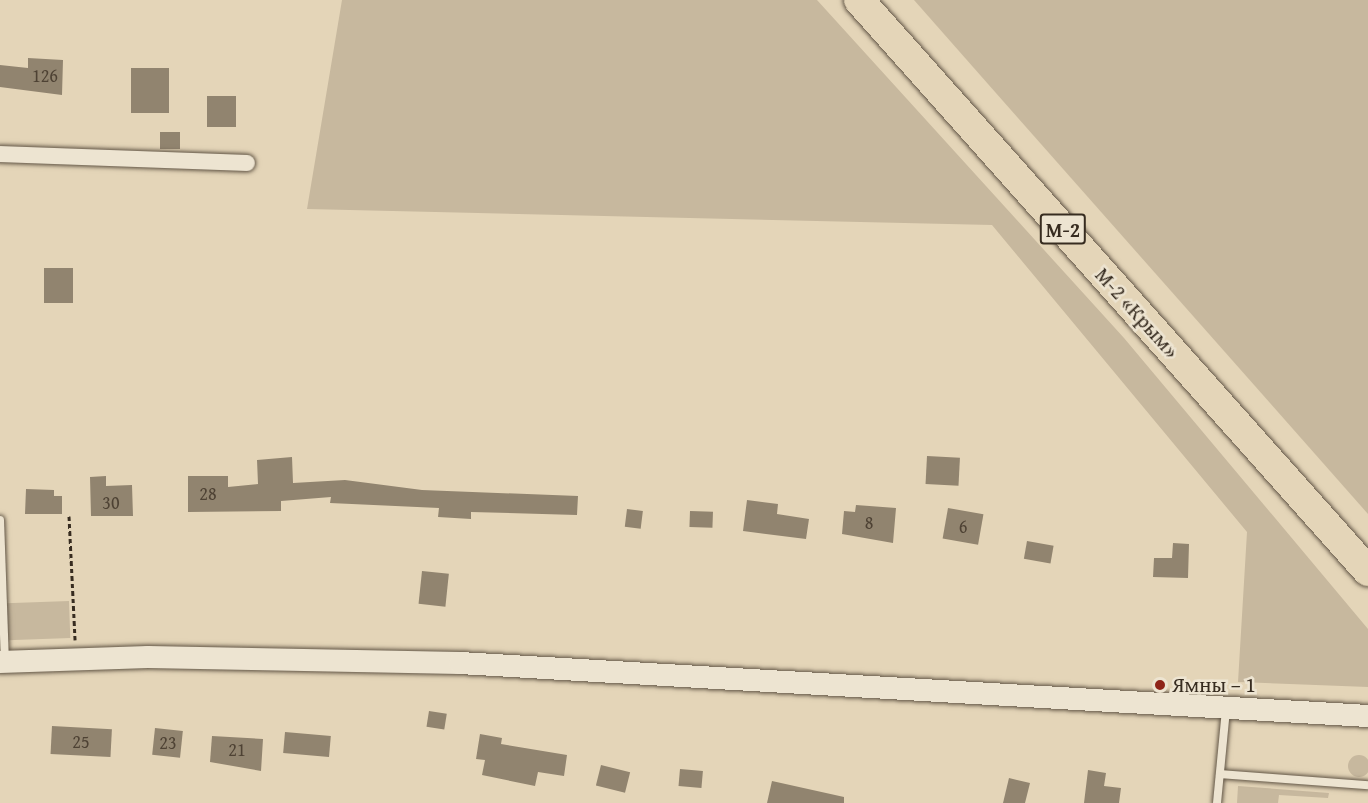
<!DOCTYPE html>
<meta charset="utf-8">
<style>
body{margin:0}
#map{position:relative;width:1368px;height:803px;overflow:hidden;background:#e4d5b8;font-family:"Gentium Book Plus",serif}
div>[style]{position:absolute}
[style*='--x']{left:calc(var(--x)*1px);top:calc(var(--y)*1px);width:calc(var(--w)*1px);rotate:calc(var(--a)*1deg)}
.green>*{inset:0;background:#c7b89e;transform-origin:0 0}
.round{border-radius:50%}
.building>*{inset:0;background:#91846f;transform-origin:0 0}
.path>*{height:3px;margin-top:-1.5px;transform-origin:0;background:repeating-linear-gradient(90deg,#372c20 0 4.5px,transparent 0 7.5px)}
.roads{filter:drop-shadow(0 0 2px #625646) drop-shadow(0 0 2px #625646)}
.lane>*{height:8px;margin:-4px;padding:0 4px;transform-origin:4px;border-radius:4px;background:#ede4d1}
.street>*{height:16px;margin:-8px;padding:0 8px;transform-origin:8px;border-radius:8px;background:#ede4d1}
.secondary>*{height:22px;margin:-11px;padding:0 11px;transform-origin:11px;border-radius:11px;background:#ede4d1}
.highway>*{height:30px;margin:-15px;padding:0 15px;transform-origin:15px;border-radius:15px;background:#e4d5b8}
.dots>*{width:16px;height:16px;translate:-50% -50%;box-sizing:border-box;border:3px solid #ede4d1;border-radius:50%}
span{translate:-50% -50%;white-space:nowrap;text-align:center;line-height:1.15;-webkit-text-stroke:5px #ede4d1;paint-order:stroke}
.number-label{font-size:18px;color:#4e4234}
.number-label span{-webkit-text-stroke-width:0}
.shield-label span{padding:2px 4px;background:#ede4d1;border:2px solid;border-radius:4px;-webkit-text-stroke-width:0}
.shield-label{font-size:20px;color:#372c20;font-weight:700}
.street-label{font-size:21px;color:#372c20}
.poi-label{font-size:21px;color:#372c20}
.left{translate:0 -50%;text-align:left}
</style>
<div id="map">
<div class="green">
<div style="clip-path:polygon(342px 0,817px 0,1124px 338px,1368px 629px,1368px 687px,1238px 682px,1247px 532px,992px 225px,307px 209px)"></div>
<div style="clip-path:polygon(914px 0,1368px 0,1368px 514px,988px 84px)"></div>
<div style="left:69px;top:601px;width:37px;height:63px;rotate:88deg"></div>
<div class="round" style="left:1348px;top:755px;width:22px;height:22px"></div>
<div style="clip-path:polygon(1238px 786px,1329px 793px,1328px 798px,1279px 795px,1278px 803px,1237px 803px)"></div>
</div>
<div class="building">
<div style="clip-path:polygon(28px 58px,63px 60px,62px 95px,0 87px,0 65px,28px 68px)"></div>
<div style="left:131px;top:68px;width:38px;height:45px"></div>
<div style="left:207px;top:96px;width:29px;height:31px"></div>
<div style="left:160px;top:132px;width:20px;height:17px"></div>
<div style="left:44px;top:268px;width:29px;height:35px"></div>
<div style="left:927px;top:456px;width:33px;height:28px;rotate:3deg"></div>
<div style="clip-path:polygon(292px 457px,293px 483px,345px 480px,422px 490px,578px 496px,577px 515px,471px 512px,471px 519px,438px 517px,439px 508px,330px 503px,331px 497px,281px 501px,281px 511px,188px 512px,188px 476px,228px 476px,228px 487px,258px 484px,257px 460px)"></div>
<div style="clip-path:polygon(106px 476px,106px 486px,132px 485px,133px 516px,91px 516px,90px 477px)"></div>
<div style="clip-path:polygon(26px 489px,54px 490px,54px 496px,62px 496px,62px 514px,25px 514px)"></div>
<div style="clip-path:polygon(747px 500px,778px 504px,777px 514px,809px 519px,806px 539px,743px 531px)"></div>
<div style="clip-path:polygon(856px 505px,896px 508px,893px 543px,842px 534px,844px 511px,855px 512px)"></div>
<div style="left:948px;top:508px;width:36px;height:31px;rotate:10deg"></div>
<div style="left:627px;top:509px;width:16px;height:18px;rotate:7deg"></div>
<div style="left:690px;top:511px;width:23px;height:16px;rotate:2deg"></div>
<div style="left:1027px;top:541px;width:27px;height:18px;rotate:10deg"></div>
<div style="clip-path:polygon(1173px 543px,1189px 544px,1188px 578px,1153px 577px,1154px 558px,1172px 558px)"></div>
<div style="left:422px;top:571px;width:27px;height:33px;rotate:6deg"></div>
<div style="left:429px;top:711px;width:18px;height:16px;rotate:9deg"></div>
<div style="left:52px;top:726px;width:60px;height:28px;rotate:3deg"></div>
<div style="left:155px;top:728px;width:28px;height:27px;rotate:6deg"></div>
<div style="left:285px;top:732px;width:46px;height:21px;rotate:5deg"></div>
<div style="clip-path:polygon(480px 734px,502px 738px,501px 744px,567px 755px,564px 776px,538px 772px,535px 786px,482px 775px,485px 760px,476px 759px)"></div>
<div style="clip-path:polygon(212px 736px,263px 739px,261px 771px,210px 762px)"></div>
<div style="left:601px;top:765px;width:30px;height:21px;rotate:14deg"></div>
<div style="left:680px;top:769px;width:23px;height:17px;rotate:5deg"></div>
<div style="clip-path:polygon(1088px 770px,1106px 773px,1104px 786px,1121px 788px,1119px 803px,1084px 803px)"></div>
<div style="clip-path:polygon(1009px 778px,1030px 783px,1025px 803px,1003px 803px)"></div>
<div style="clip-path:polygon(772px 781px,844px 797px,844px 803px,767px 803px)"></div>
</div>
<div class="path">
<div style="--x:69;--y:516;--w:124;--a:87.2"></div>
</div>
<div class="roads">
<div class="lane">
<div style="--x:0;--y:520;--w:141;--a:88"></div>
<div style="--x:1220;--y:774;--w:148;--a:4.3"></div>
<div style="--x:1217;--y:803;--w:94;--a:-84.5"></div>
</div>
<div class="street">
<div style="--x:0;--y:154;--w:247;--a:2.1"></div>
</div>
<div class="secondary">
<div style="--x:0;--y:662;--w:148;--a:-1.9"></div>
<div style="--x:148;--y:657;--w:312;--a:1.1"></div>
<div style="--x:460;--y:663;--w:910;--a:3.34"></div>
</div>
<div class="highway">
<div style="--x:859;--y:0;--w:765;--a:48.29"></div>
</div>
</div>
<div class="dots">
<div style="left:1160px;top:685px;background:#8f2418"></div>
</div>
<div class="number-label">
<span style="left:45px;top:76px">126</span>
<span style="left:208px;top:494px">28</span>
<span style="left:111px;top:503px">30</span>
<span style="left:869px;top:523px">8</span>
<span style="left:963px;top:527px">6</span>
<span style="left:81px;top:742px">25</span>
<span style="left:168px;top:743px">23</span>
<span style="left:237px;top:750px">21</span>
</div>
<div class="shield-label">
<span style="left:1063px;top:229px">М-2</span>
</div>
<div class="street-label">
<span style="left:1137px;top:313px;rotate:48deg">М-2 «Крым»</span>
</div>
<div class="poi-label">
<span class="left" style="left:1172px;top:685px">Ямны – 1</span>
</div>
</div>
